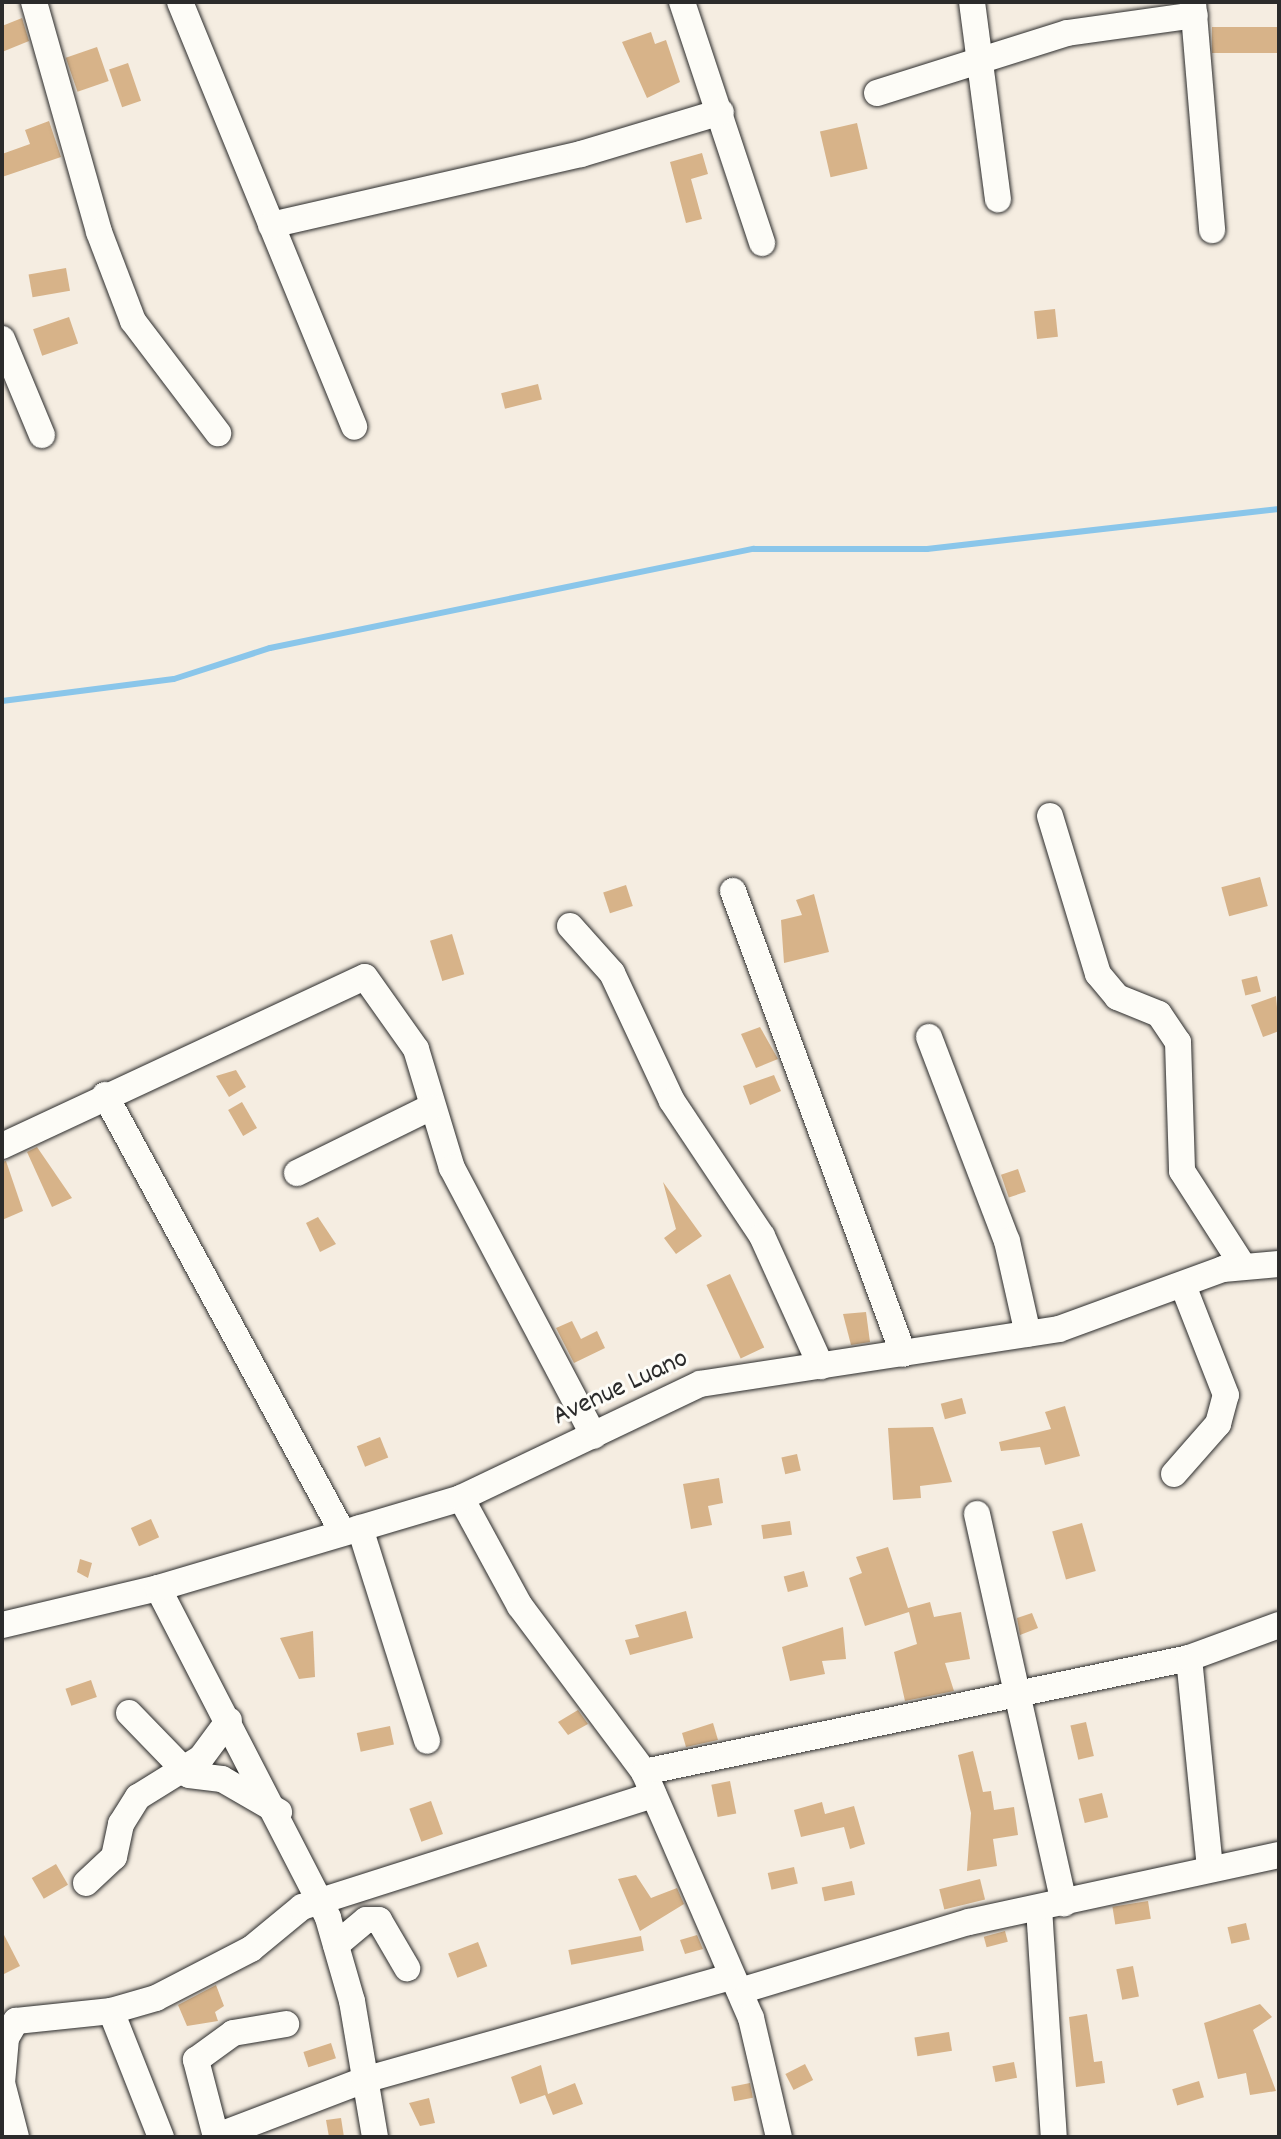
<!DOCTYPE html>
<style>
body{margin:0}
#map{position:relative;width:1281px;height:2139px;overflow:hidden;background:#f5ede1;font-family:Dekko,sans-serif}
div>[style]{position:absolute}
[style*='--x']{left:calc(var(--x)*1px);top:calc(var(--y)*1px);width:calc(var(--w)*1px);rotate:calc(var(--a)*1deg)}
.stream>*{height:6px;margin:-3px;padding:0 3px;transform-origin:3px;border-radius:3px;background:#8ac6ea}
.building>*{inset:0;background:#d7b389;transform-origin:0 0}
.roads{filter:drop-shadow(0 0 2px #2b2b2b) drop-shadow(0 0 2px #2b2b2b)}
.minor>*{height:26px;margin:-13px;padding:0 13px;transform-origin:13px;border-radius:13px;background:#fdfcf7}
span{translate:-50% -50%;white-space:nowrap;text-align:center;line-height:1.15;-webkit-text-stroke:6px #fdfcf7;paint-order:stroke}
.street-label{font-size:28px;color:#2b2b2b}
.frame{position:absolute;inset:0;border:4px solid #2b2b2b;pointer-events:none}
</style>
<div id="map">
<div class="stream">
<div style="--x:2;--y:701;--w:173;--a:-7.3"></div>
<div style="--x:174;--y:679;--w:101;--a:-17.9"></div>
<div style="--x:270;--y:648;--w:494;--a:-11.6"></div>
<div style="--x:754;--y:549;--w:173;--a:0"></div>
<div style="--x:927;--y:549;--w:354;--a:-6.5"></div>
</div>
<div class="building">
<div style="clip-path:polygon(22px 18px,29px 41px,2px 52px,2px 26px)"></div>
<div style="left:1279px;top:27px;width:26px;height:67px;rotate:90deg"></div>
<div style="clip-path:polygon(651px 32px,655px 44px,666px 40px,680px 82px,647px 98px,622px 42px)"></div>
<div style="left:97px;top:47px;width:36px;height:33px;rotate:71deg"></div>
<div style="left:128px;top:63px;width:40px;height:20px;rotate:71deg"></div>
<div style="clip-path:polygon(49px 121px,61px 157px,2px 177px,2px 154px,30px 144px,25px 130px)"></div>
<div style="left:857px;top:123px;width:47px;height:38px;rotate:77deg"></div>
<div style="clip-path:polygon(702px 153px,708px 174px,691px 179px,702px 219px,686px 223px,670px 162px)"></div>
<div style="left:66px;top:268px;width:23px;height:38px;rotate:80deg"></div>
<div style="left:1055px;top:309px;width:28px;height:21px;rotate:84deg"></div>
<div style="left:69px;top:317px;width:28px;height:38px;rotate:71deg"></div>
<div style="left:538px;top:384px;width:16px;height:38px;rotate:76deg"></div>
<div style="left:1260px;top:877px;width:30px;height:40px;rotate:75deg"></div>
<div style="left:626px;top:885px;width:22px;height:24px;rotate:72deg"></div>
<div style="clip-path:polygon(814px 894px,829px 952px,784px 963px,781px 920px,802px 915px,796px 900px)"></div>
<div style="left:452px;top:934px;width:42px;height:23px;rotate:73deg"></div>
<div style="left:1257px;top:976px;width:16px;height:16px;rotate:76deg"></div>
<div style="clip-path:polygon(1276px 996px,1279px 1031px,1263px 1037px,1251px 1005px)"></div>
<div style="clip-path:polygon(760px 1027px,778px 1059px,756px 1068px,741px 1034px)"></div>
<div style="clip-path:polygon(236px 1070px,246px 1087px,229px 1097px,216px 1076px)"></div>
<div style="clip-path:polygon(774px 1075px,781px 1091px,750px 1105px,743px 1086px)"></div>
<div style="left:242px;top:1102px;width:30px;height:16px;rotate:60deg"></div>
<div style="clip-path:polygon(37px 1147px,72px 1198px,52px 1207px,27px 1152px)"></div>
<div style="clip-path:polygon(6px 1161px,23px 1211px,2px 1220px,2px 1162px)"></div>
<div style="left:1018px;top:1169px;width:24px;height:18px;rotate:71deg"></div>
<div style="clip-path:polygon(663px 1182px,702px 1236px,676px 1254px,664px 1238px,676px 1229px)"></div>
<div style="clip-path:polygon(318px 1217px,336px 1244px,320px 1252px,306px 1223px)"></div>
<div style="left:730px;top:1274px;width:81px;height:26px;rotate:65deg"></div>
<div style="clip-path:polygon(866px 1312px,870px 1342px,851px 1345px,843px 1314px)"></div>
<div style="clip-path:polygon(572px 1321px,581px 1339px,597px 1331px,605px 1348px,574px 1363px,556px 1328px)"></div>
<div style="left:962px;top:1398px;width:16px;height:22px;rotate:75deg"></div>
<div style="clip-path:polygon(1065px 1406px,1080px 1456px,1045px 1465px,1040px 1447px,1001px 1451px,999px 1442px,1051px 1429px,1045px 1412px)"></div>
<div style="clip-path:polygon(933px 1427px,952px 1482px,920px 1486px,921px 1498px,893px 1500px,888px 1428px)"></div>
<div style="left:380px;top:1437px;width:22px;height:25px;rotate:68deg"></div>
<div style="left:797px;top:1454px;width:17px;height:16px;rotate:77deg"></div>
<div style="clip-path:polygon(719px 1478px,723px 1503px,708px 1506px,712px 1525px,691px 1529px,683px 1484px)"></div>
<div style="left:151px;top:1519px;width:20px;height:22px;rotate:66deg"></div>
<div style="left:790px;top:1521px;width:14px;height:29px;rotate:82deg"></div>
<div style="left:1082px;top:1523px;width:50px;height:31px;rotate:74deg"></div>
<div style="clip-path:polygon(888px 1547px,908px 1608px,930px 1602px,934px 1617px,961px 1612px,970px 1659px,945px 1663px,954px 1691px,905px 1701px,894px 1652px,917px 1644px,909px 1612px,865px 1626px,849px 1578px,862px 1573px,856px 1557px)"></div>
<div style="clip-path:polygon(80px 1559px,92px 1563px,88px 1578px,77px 1572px)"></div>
<div style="left:804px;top:1571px;width:16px;height:21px;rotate:75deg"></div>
<div style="clip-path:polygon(686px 1611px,693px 1638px,630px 1655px,625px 1640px,639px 1637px,635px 1625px)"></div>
<div style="clip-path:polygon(1032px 1613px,1038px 1628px,1020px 1635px,1017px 1618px)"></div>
<div style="clip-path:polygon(843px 1627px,846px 1659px,822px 1661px,825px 1674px,790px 1681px,782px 1647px)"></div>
<div style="clip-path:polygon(313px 1631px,315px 1677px,299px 1679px,280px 1638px)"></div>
<div style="left:91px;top:1680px;width:18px;height:27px;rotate:71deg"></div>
<div style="clip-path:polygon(578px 1710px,588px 1724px,568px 1735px,558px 1722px)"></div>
<div style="left:1086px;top:1722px;width:35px;height:16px;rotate:77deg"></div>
<div style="clip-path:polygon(713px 1723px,718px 1740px,686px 1747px,682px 1733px)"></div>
<div style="left:390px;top:1726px;width:19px;height:34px;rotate:78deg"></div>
<div style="clip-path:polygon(973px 1751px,983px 1792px,991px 1791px,994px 1810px,1014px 1807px,1018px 1835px,993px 1839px,997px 1866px,967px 1871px,971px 1813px,958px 1755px)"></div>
<div style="left:730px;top:1781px;width:33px;height:19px;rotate:79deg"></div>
<div style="left:1102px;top:1793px;width:25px;height:24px;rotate:76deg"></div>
<div style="left:431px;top:1801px;width:35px;height:23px;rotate:70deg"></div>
<div style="clip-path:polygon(822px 1802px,825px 1814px,854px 1806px,865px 1844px,850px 1849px,844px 1827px,801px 1837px,794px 1810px)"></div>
<div style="left:56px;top:1864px;width:24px;height:28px;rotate:60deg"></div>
<div style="left:794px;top:1867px;width:17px;height:27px;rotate:77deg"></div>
<div style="clip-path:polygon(636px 1875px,651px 1898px,677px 1888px,684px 1904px,640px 1931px,618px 1879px)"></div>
<div style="left:980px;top:1879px;width:21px;height:42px;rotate:76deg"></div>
<div style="left:852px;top:1881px;width:14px;height:31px;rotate:78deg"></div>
<div style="left:1148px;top:1901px;width:18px;height:36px;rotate:81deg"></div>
<div style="left:1246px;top:1923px;width:17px;height:19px;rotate:77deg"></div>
<div style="clip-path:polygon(2px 1931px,20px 1966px,2px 1975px)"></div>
<div style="left:1005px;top:1931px;width:11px;height:22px;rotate:75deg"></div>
<div style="clip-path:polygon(697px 1935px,703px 1949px,685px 1954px,680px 1940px)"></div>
<div style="left:641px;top:1936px;width:15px;height:74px;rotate:79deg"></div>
<div style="left:478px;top:1942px;width:26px;height:32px;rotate:69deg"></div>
<div style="left:1133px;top:1966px;width:31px;height:17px;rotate:79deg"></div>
<div style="clip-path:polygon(216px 1985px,224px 2006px,215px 2012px,218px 2021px,187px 2026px,178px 2005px)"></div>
<div style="clip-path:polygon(1260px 2004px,1272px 2017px,1253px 2030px,1276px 2091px,1250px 2095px,1246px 2073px,1218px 2079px,1204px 2023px)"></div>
<div style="clip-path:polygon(1087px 2014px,1094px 2062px,1102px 2061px,1105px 2083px,1076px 2087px,1069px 2017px)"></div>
<div style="left:949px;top:2032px;width:19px;height:35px;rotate:81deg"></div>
<div style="left:331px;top:2043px;width:16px;height:29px;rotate:72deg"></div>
<div style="left:1014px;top:2062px;width:16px;height:22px;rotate:79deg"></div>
<div style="left:805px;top:2064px;width:18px;height:22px;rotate:63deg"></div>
<div style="clip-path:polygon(541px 2065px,548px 2094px,575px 2083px,583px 2104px,553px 2115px,545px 2095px,520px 2104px,511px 2077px)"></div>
<div style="left:1199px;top:2081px;width:17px;height:28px;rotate:73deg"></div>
<div style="left:750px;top:2083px;width:15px;height:19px;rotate:79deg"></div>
<div style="clip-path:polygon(429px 2098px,435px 2123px,420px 2126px,409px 2103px)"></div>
<div style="clip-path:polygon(341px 2118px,344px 2137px,329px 2137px,326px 2120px)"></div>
</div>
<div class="roads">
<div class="minor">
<div style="--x:34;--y:2;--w:239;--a:74.2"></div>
<div style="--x:99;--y:232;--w:95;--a:69.1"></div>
<div style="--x:133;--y:321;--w:141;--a:52.8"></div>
<div style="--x:180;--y:2;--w:459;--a:67.7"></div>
<div style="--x:682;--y:2;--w:254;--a:71.6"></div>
<div style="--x:972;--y:2;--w:199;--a:82.5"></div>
<div style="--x:1193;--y:2;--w:229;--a:85.2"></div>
<div style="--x:877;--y:93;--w:199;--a:-17.5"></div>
<div style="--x:1067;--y:33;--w:129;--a:-8"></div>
<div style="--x:271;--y:225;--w:318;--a:-12.9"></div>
<div style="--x:581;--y:154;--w:146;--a:-16.7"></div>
<div style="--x:2;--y:339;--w:104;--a:67.4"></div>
<div style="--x:1050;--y:816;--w:165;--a:73.1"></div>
<div style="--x:1098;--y:974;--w:30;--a:50"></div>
<div style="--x:1117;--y:997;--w:45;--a:22"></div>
<div style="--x:1159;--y:1014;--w:34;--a:56"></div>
<div style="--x:1178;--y:1042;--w:129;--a:88.2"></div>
<div style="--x:1182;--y:1171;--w:113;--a:57.3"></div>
<div style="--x:733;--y:891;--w:493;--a:69.8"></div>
<div style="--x:570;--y:926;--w:63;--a:48.2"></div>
<div style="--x:612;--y:973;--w:141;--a:64.9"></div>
<div style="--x:672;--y:1101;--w:162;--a:56.3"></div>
<div style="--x:762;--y:1236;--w:143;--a:65.6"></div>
<div style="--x:929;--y:1037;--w:218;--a:69.1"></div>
<div style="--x:1007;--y:1241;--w:95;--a:77.3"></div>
<div style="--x:105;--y:1095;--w:498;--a:61.5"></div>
<div style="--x:2;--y:1146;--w:400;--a:-25"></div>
<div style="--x:365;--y:977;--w:88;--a:54.7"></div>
<div style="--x:416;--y:1049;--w:124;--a:73.2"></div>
<div style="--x:452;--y:1168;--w:303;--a:62.1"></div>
<div style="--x:297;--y:1173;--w:149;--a:-26.2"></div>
<div style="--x:1174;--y:1474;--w:67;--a:-48.7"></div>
<div style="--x:1218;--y:1424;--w:30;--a:-75"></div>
<div style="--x:1226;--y:1395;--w:115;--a:-111.4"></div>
<div style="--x:461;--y:1498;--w:123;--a:61.4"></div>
<div style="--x:520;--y:1606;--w:207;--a:53.2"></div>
<div style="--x:644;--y:1772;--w:268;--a:66.5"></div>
<div style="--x:751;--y:2018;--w:122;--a:76.8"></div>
<div style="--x:977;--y:1514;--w:399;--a:77.4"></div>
<div style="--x:360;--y:1528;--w:223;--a:72.5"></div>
<div style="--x:158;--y:1588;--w:371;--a:62.7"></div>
<div style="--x:328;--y:1918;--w:86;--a:73.9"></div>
<div style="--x:352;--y:2001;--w:138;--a:80.4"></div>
<div style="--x:2;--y:1625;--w:160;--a:-13.3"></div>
<div style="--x:158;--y:1588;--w:316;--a:-16.5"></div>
<div style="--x:461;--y:1498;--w:265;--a:-25.5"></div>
<div style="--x:700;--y:1384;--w:363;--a:-8.7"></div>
<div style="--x:1059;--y:1329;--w:175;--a:-20.1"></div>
<div style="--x:1223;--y:1269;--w:56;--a:-5.1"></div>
<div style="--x:1189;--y:1658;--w:210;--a:84.3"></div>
<div style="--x:129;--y:1713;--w:86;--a:45.9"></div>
<div style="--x:189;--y:1775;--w:33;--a:7"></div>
<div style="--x:222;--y:1779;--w:66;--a:30.1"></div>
<div style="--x:644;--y:1772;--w:557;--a:-11.81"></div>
<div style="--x:1189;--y:1658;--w:96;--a:-20.1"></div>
<div style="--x:86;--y:1883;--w:38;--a:-43"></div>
<div style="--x:114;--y:1857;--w:34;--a:-78"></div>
<div style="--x:121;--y:1824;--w:32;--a:-58"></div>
<div style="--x:138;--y:1797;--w:74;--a:-31.8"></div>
<div style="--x:201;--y:1758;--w:47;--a:-53.6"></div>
<div style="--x:1039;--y:1908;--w:229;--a:86.3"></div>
<div style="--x:336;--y:1945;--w:39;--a:-40"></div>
<div style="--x:366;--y:1920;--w:13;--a:0"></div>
<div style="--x:379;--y:1920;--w:56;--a:59.7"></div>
<div style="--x:740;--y:1991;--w:239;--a:-16.8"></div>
<div style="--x:969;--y:1922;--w:317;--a:-12.2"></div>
<div style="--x:111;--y:2011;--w:136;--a:68.4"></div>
<div style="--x:16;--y:2137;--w:56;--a:-104.5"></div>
<div style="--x:2;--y:2083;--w:45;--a:-84.9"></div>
<div style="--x:6;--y:2038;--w:20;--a:-60"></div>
<div style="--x:16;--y:2021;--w:96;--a:-6"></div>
<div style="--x:111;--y:2011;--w:47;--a:-16.1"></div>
<div style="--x:156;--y:1998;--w:107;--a:-27.3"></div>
<div style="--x:251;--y:1949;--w:66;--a:-39.5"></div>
<div style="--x:302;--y:1907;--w:369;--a:-17.7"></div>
<div style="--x:215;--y:2137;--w:160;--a:-20.9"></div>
<div style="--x:364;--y:2080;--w:381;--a:-15.7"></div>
<div style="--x:216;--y:2137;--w:80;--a:-104.6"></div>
<div style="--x:196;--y:2060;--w:46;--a:-36.1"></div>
<div style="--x:233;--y:2033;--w:54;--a:-9.6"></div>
</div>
</div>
<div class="street-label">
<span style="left:621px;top:1389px;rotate:-25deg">Avenue Luano</span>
</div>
<div class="frame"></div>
</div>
